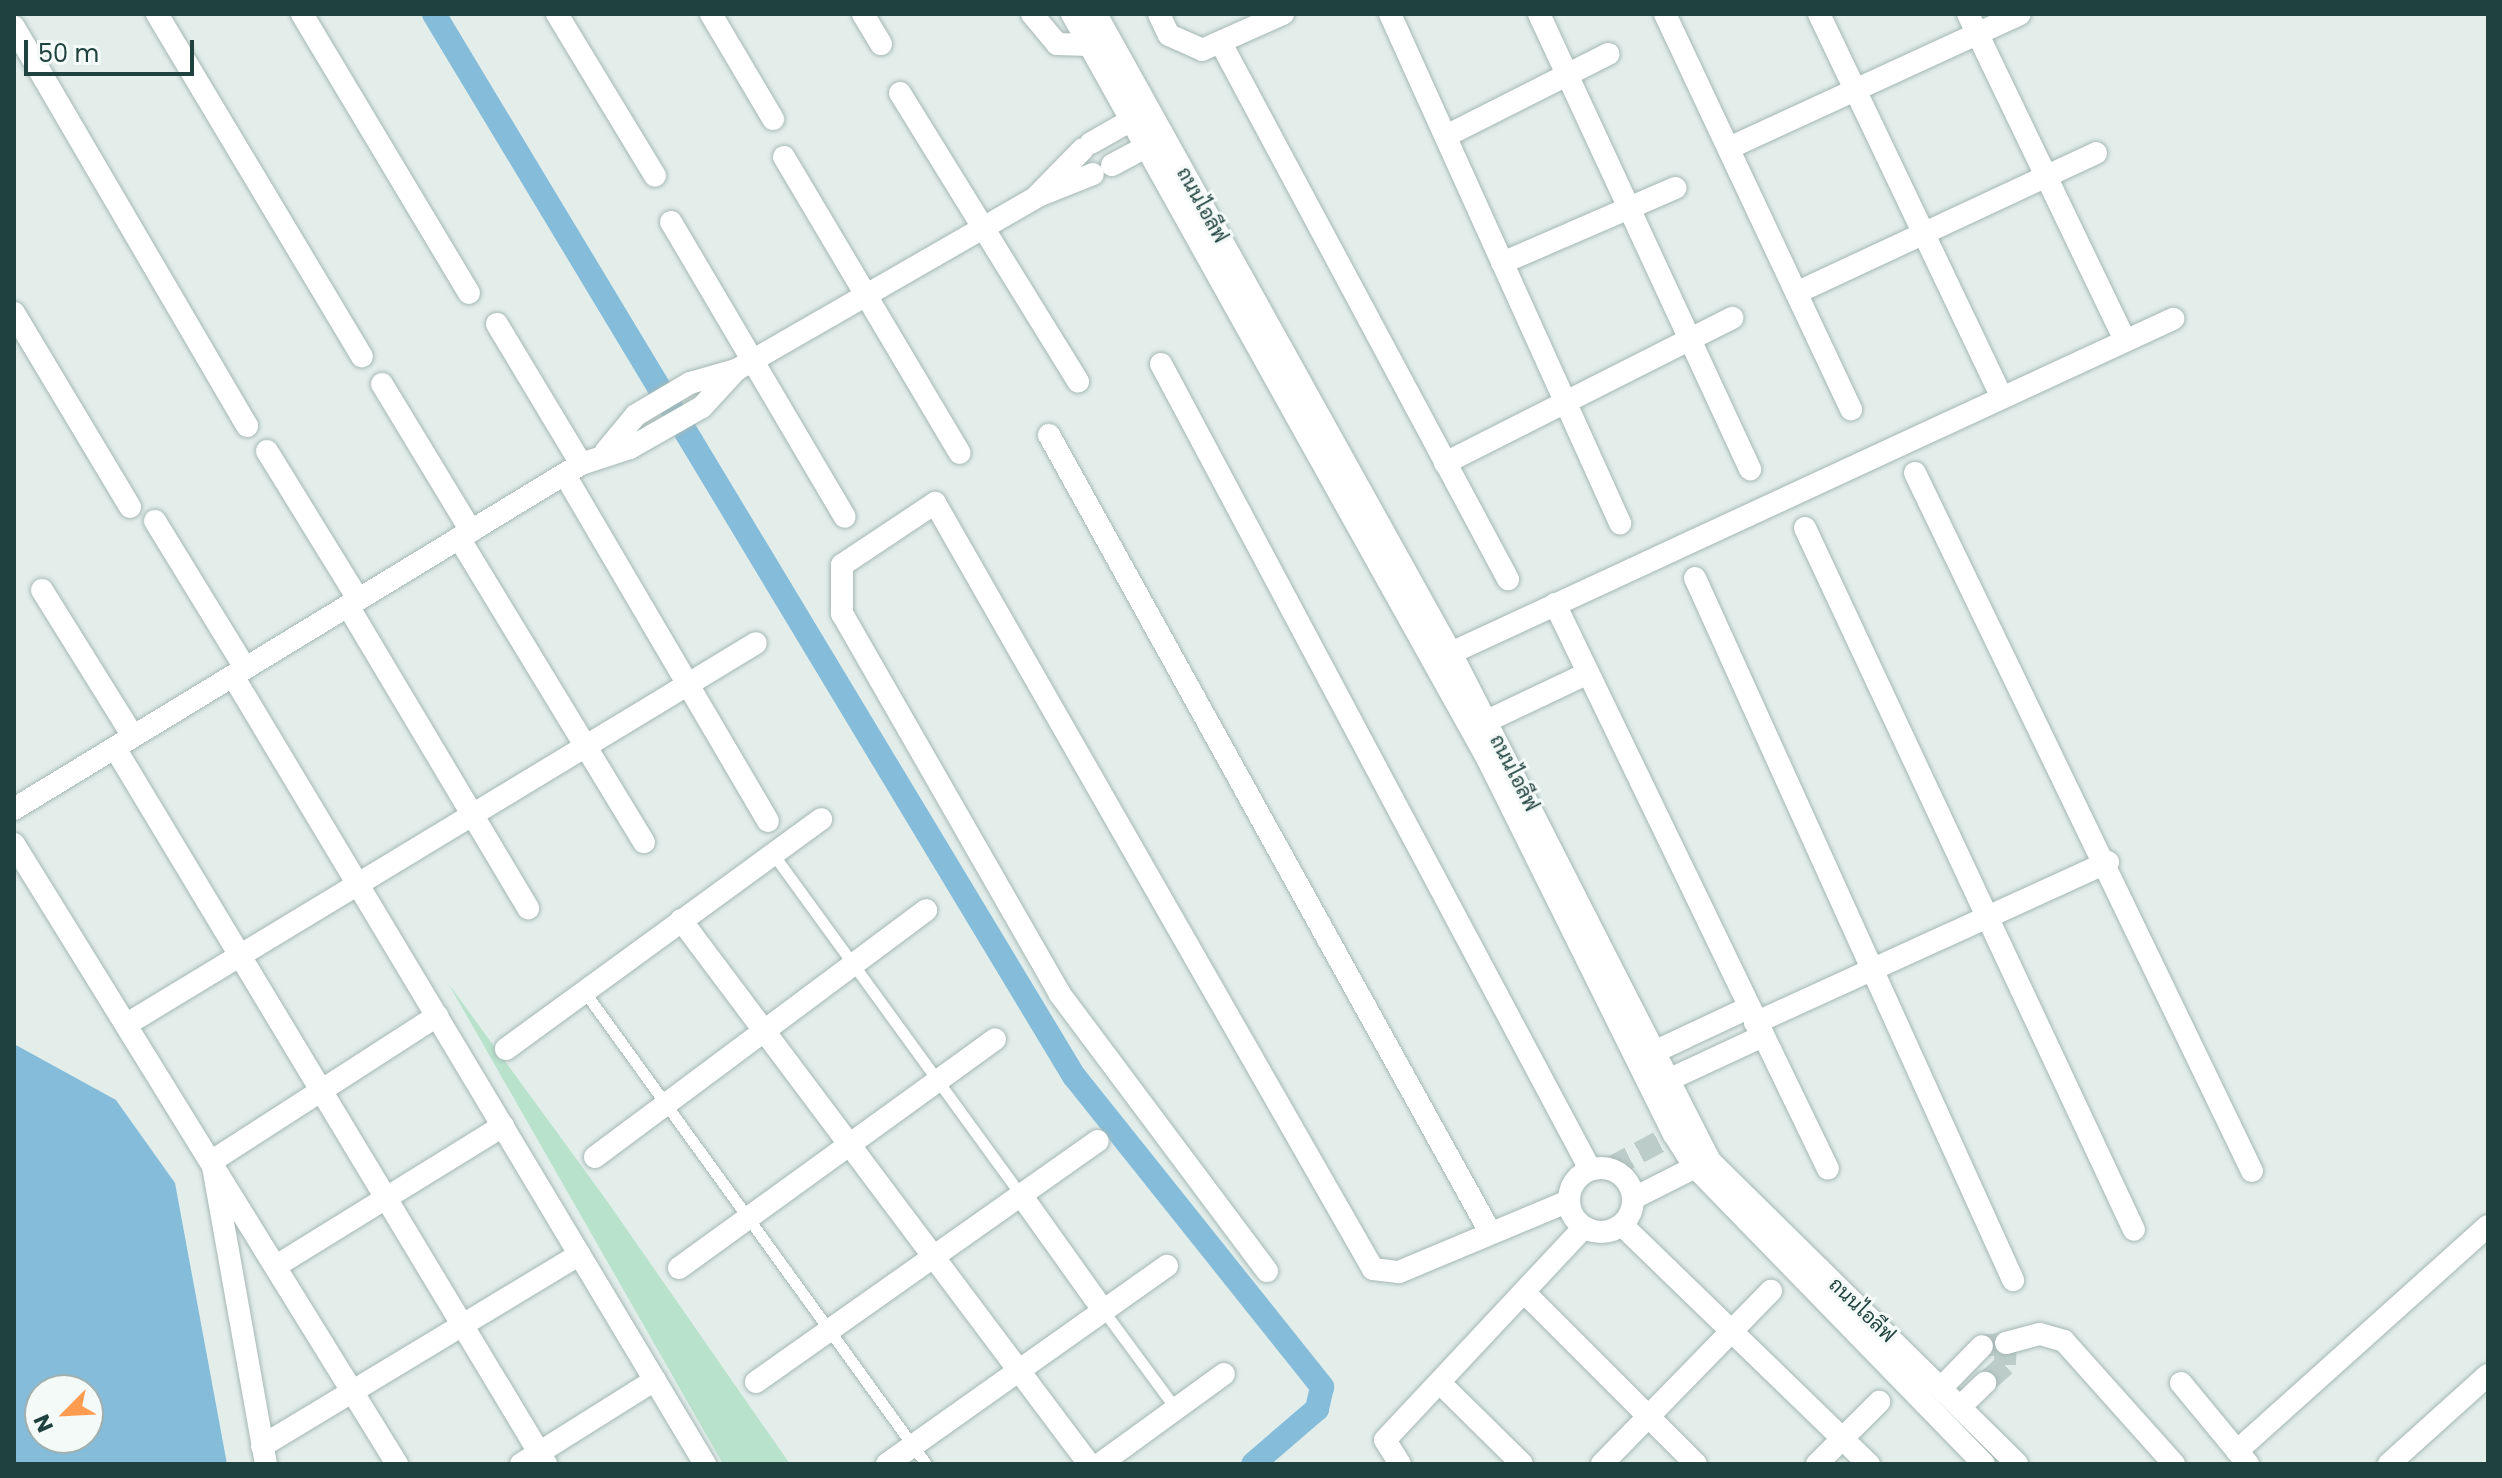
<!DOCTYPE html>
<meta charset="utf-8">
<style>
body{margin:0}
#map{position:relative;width:2502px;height:1478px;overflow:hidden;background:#e3eeeb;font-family:Poppins,Sarabun,sans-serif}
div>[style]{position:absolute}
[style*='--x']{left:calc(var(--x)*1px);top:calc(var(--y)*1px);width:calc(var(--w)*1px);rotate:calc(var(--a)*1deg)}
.green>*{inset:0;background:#b9e2cc}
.water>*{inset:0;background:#85bcd9}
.canal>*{height:24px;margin:-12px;padding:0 12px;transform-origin:12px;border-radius:12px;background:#85bcd9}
.street-tunnel>*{height:22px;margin-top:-11px;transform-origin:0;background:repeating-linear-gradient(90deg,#bcccc9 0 22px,transparent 0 33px)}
.roads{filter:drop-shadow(0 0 2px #a5b7b4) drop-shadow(0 0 2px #a5b7b4)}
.lane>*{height:11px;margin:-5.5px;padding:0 5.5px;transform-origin:5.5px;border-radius:5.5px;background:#fff}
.street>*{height:22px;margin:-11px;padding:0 11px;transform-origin:11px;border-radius:11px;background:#fff}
.street>.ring{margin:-11px;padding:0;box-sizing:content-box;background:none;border:22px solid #fff;border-radius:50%}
span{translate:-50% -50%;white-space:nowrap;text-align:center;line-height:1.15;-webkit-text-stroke:6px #f4faf8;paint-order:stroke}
.street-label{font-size:20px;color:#20423f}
.frame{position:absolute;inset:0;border:16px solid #20423f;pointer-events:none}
.north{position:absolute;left:24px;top:1374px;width:80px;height:80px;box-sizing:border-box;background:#f4faf8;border:2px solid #9fb0ae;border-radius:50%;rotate:246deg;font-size:22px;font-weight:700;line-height:32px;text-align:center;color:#20423f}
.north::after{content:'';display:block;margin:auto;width:28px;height:36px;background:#ff9c50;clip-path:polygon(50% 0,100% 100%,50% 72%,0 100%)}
.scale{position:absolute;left:24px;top:40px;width:170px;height:36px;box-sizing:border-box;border:4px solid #20423f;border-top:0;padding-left:10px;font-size:24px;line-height:28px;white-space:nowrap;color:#20423f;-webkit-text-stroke:6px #f4faf8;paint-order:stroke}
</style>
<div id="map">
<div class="green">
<div style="clip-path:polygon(448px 983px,607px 1201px,790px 1464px,723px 1464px)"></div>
</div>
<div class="water">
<div style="clip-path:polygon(evenodd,14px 1044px,116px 1100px,175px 1183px,227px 1464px,14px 1464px,14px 1044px,40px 1390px,88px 1390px,88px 1438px,40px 1438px,40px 1390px)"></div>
</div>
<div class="canal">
<div style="--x:434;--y:14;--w:1240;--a:58.93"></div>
<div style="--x:1074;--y:1076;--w:398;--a:51.4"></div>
<div style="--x:1322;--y:1387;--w:23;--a:103"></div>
<div style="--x:1317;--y:1409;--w:84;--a:139.3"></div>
</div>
<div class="street-tunnel">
<div style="--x:1610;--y:1168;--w:72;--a:-28"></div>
<div style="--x:1982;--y:1346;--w:24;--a:-7"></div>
<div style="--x:2006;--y:1343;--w:22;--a:93"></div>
<div style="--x:2005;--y:1365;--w:27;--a:138"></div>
</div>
<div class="roads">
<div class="lane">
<div style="--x:773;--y:854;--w:422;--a:54"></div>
<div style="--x:584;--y:991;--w:584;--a:54.13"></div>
<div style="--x:1103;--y:1310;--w:123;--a:53.6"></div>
</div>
<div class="street">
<div style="--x:157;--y:14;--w:399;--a:59.1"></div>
<div style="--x:302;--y:14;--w:325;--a:59.1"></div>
<div style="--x:557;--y:14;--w:189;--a:58.8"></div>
<div style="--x:711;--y:14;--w:122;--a:59.4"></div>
<div style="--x:863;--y:14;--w:35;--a:59"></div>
<div style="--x:1032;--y:14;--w:39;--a:50"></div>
<div style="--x:1057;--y:44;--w:32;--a:2"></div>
<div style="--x:1072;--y:14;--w:852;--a:60.85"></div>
<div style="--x:1487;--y:758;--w:420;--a:63.6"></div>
<div style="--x:1674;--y:1134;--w:39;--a:58"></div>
<div style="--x:1695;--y:1167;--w:414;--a:45.8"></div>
<div style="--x:1096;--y:14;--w:731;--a:60.95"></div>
<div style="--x:1451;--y:653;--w:570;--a:62.99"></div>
<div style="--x:1710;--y:1161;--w:431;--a:44.6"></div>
<div style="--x:1159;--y:14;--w:23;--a:65"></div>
<div style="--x:1169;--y:35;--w:36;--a:24"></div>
<div style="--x:1202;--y:50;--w:89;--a:-24"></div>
<div style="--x:1390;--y:14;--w:559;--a:65.68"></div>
<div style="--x:1539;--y:14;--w:502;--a:65.12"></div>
<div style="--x:1665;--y:14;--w:437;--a:64.8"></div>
<div style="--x:1819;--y:14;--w:423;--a:64.5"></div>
<div style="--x:1968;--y:14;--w:362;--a:64.3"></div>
<div style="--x:14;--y:27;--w:462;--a:59.7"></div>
<div style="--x:1222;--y:45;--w:606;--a:61.83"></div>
<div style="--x:900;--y:93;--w:339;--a:58.3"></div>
<div style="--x:1446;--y:136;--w:182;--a:-26.8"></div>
<div style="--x:1091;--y:143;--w:59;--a:-29.6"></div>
<div style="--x:1729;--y:148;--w:320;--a:-24.7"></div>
<div style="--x:784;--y:157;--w:344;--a:59.3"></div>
<div style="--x:1112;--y:165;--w:51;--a:-28.1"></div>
<div style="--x:1038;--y:195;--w:64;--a:-45.6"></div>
<div style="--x:671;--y:222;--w:342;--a:59.5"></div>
<div style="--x:1502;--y:263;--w:189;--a:-23.4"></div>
<div style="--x:1796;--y:293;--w:331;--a:-25"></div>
<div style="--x:14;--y:313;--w:226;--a:59.1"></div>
<div style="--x:497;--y:324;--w:163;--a:59"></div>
<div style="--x:1161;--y:364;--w:912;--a:61.95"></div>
<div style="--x:382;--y:384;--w:172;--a:58.8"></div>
<div style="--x:1049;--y:435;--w:911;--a:61.04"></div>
<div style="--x:267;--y:451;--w:174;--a:58.4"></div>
<div style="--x:606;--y:451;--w:47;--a:-50.2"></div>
<div style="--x:636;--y:415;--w:63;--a:-30.7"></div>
<div style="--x:690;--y:383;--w:48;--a:-15.8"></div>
<div style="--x:736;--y:370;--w:349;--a:-29.9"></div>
<div style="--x:1038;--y:196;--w:59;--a:-21.8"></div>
<div style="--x:1445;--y:463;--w:322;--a:-26.8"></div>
<div style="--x:1915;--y:473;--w:775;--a:64.23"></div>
<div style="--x:565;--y:475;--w:401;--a:59.6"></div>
<div style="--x:155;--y:521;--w:172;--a:58.5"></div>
<div style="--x:1805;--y:528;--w:775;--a:64.89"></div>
<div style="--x:459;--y:538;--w:356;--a:58.7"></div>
<div style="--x:1695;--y:578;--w:771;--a:65.63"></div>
<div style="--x:42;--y:590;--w:172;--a:58.1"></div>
<div style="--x:1555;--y:604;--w:627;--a:64.21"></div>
<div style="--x:348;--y:606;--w:352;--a:59.2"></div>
<div style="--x:1451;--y:653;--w:796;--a:-24.83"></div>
<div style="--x:233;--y:676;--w:919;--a:59.08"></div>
<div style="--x:1487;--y:721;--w:112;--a:-25.4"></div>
<div style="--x:115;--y:748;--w:836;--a:58.95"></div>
<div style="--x:14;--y:809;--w:664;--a:-31.32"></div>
<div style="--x:581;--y:464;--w:52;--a:-18.1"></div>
<div style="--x:630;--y:448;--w:83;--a:-29.7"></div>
<div style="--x:702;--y:407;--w:50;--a:-47.4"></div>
<div style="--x:14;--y:844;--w:729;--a:58.29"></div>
<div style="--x:681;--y:920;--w:680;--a:53.13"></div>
<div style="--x:1755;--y:1023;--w:388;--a:-24.5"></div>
<div style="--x:127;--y:1024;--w:735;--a:-31.2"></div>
<div style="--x:506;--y:1049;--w:390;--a:-36.1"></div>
<div style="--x:1652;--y:1053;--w:106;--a:-25.1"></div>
<div style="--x:1666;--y:1081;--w:105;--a:-24.9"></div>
<div style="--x:595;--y:1157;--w:413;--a:-36.7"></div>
<div class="ring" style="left:1569px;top:1168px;width:42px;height:42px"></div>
<div style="--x:1021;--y:1195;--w:141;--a:54.5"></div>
<div style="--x:1634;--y:1198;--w:68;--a:-26.9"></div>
<div style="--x:1622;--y:1225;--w:344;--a:44.1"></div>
<div style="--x:276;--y:1266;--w:267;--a:-31.7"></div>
<div style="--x:679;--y:1268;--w:390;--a:-35.9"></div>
<div style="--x:1267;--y:1271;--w:346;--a:-126.8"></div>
<div style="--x:1060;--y:994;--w:438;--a:-119.8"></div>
<div style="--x:842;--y:614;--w:49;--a:-90"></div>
<div style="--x:842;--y:565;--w:112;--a:-33.7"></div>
<div style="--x:935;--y:503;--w:882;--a:60.24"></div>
<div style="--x:1373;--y:1269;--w:26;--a:7"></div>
<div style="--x:1399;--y:1272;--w:184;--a:-22.7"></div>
<div style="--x:1526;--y:1294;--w:240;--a:45"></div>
<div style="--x:2006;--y:1343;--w:35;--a:-15"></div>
<div style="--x:2040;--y:1334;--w:25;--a:16"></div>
<div style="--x:2064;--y:1341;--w:165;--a:48.2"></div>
<div style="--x:756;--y:1382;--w:418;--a:-35.2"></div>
<div style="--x:2181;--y:1383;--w:105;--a:50.4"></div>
<div style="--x:1442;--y:1385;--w:112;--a:44.6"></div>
<div style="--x:1942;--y:1387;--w:57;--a:-45.7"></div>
<div style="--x:1960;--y:1407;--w:35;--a:-44"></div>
<div style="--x:262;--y:1446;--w:371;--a:-31.1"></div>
<div style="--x:2237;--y:1451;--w:337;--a:-41.9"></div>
<div style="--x:266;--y:1464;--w:308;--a:-100.1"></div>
<div style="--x:212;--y:1161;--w:268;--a:-32.8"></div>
<div style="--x:521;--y:1464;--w:158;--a:-32.1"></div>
<div style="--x:887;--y:1464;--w:343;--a:-35.3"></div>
<div style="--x:1100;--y:1464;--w:153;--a:-36"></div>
<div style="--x:1400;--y:1464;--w:28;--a:-122"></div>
<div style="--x:1385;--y:1440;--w:291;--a:-46.9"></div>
<div style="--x:1602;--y:1464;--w:242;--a:-45.7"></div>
<div style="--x:1817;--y:1464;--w:88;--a:-45"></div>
<div style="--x:2389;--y:1464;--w:133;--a:-42"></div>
</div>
</div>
<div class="street-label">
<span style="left:1202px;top:205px;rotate:61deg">ถนนไอลีฟ</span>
<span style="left:1514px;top:773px;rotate:63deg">ถนนไอลีฟ</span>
<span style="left:1862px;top:1310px;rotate:44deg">ถนนไอลีฟ</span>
</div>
<div class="frame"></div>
<div class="north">N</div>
<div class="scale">50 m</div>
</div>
